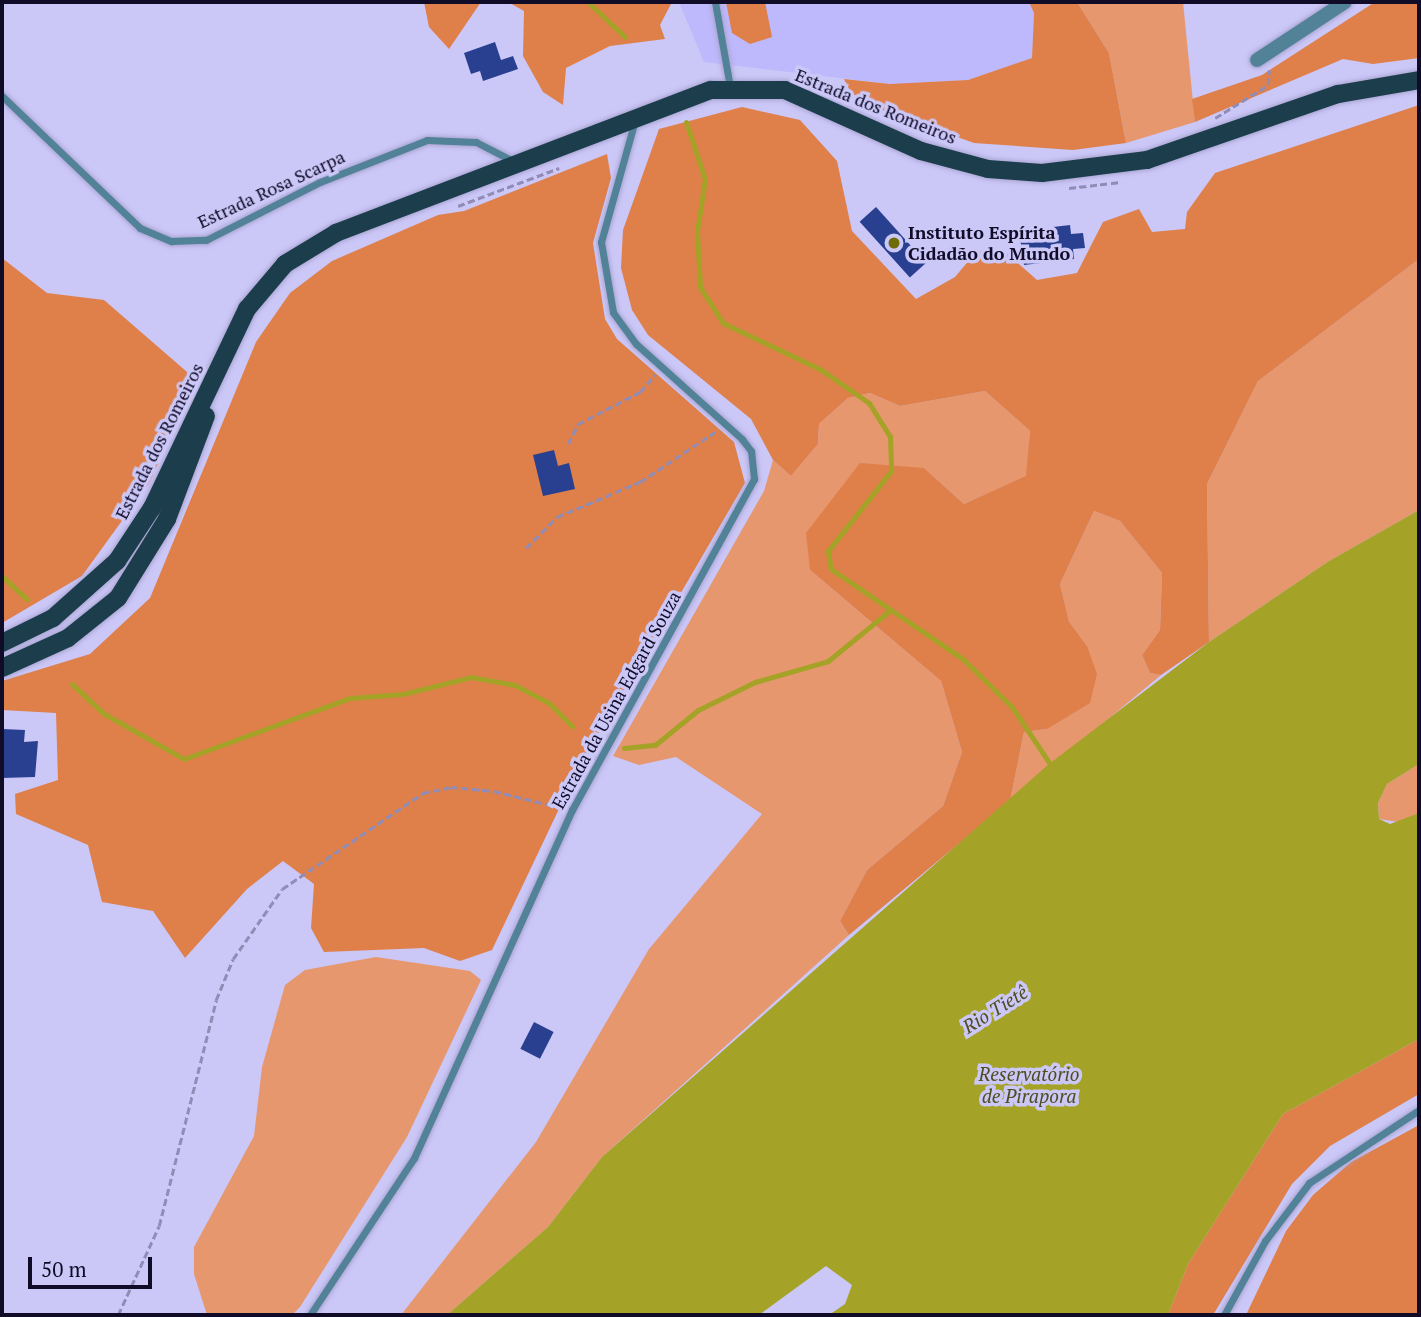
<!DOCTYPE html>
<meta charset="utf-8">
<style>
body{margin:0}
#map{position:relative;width:1421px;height:1317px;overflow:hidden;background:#cbc7f7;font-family:"PT Serif",serif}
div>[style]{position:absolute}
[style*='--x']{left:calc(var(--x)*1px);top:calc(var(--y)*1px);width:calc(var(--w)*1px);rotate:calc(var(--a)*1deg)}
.built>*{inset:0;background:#beb8fc}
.green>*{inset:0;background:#e7976e}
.forest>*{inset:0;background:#df7f4a}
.water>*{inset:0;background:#a5a228}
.stream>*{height:5px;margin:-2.5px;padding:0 2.5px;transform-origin:2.5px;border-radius:2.5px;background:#a5a228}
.building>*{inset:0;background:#293f90;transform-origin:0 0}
.path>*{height:2.5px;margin-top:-1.25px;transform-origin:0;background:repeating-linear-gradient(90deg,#908cb6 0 7px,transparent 0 10.5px)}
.roads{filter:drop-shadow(0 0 2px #a9a5d2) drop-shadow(0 0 2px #a9a5d2)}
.service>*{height:7px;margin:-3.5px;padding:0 3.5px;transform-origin:3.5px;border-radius:3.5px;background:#528297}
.minor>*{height:14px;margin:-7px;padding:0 7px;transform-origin:7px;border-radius:7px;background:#528297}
.primary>*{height:18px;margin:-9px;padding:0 9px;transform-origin:9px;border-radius:9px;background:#1c3d4b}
.dots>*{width:19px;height:19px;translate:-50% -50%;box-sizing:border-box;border:4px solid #cbc7f7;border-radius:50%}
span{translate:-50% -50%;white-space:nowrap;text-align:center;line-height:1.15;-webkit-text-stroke:7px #cbc7f7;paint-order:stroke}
.street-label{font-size:18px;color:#100b27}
.poi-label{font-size:18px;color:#100b27;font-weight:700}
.left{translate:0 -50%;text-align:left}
.water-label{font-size:19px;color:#4e4d1e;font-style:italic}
.frame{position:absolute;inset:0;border:4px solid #100b27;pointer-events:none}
.scale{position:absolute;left:28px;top:1257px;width:124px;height:32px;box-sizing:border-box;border:4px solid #100b27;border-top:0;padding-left:9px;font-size:21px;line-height:24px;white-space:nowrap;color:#100b27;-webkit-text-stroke:5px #cbc7f7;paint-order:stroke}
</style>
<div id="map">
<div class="built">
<div style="clip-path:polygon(679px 2px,1029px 2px,1034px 13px,1032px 58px,968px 80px,890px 84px,704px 62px)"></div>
</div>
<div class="green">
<div style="clip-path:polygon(1077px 2px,1183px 2px,1195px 122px,1126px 143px,1109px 53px)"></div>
<div style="clip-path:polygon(1419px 259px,1419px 510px,1329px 561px,1209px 642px,1207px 484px,1258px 381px)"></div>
<div style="clip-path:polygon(985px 391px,1030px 431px,1027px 476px,964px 504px,924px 468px,810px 570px,941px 681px,962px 752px,943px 806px,867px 870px,840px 921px,849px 935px,602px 1157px,548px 1227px,447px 1315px,401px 1315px,536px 1142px,649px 949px,762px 814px,676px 757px,639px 765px,613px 756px,764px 491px,773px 460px,791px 476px,818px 444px,819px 424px,848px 398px,870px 393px,900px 406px)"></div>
<div style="clip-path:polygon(1094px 511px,1120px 521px,1162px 573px,1160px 630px,1142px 655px,1150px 673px,1161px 675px,1010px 801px,1024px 732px,1047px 729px,1087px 646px,1069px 623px,1060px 584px)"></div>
<div style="clip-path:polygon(1419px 764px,1419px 813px,1405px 823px,1379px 819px,1378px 803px,1387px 784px)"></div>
<div style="clip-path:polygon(376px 957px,470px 971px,481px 980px,407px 1137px,300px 1307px,292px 1315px,207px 1315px,194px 1274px,194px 1247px,254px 1136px,262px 1067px,285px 985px,305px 970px)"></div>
</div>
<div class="forest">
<div style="clip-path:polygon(424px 2px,481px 2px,449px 49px,429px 27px)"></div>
<div style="clip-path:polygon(508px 2px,672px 2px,660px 25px,665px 39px,610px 46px,566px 68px,563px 105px,543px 92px,523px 56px,524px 11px)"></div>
<div style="clip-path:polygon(726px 2px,765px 2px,772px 37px,750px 44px,732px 33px)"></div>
<div style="clip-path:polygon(1029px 2px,1077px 2px,1109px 53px,1126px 143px,1073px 150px,974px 143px,879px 109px,851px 93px,844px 79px,890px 84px,968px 80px,1032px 58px,1034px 13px)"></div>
<div style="clip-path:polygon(1375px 2px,1419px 2px,1419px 58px,1373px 64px,1343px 59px,1195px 122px,1192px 99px,1262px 75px)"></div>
<div style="clip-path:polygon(1419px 105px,1419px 259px,1258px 381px,1207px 484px,1209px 642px,1161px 675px,1150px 673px,1142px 655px,1160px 630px,1162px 573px,1120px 521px,1094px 511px,1060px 584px,1069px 622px,1087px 646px,1097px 674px,1090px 703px,1047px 729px,1024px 732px,1010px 801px,849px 935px,840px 921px,867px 870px,943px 806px,962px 752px,941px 681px,810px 570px,806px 533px,860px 463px,924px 468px,964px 504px,1026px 476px,1030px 431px,985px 391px,900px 406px,870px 393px,848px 398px,819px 424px,818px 444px,791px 476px,773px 460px,751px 419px,648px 335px,632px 310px,621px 268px,623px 230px,659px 129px,742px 107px,800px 120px,837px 161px,852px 231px,916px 299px,955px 277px,976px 252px,1003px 250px,1037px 280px,1077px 273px,1103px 222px,1139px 209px,1152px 232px,1185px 229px,1187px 212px,1215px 173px)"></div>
<div style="clip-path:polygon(607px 154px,611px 178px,593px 243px,605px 319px,617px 339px,734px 442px,745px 483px,577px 771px,492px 950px,460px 961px,424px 948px,324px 952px,311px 928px,314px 884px,283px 861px,247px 889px,185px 958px,153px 911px,102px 902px,88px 845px,16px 814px,15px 794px,58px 780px,56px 713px,2px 710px,2px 681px,90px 654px,150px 598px,256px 342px,290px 293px,332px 261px,438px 215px,464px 211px)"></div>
<div style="clip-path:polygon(2px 258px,47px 293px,104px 300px,194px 378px,150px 482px,82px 576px,2px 623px)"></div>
<div style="clip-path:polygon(1419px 1039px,1419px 1094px,1330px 1146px,1292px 1184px,1213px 1315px,1168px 1315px,1188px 1264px,1283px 1114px)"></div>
<div style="clip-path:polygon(1419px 1125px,1419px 1315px,1246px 1315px,1286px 1231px,1313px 1195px,1351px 1162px)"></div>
</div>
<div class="water">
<div style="clip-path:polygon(1419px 510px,1419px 764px,1387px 784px,1378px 803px,1379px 819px,1390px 824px,1419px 813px,1419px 1039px,1283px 1114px,1188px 1264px,1168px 1315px,829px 1315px,845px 1304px,852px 1285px,826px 1266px,759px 1315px,447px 1315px,548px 1227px,602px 1157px,1049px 764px,1209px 642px,1329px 561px)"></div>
</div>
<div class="stream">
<div style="--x:588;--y:2;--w:51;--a:43.4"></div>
<div style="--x:686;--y:122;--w:60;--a:71.6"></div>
<div style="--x:705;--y:179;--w:53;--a:98.7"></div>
<div style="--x:697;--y:231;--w:56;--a:86.9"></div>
<div style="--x:700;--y:287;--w:43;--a:57.4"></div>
<div style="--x:723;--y:323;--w:107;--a:25.4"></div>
<div style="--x:820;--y:369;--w:60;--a:34.8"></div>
<div style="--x:869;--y:403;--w:39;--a:58"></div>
<div style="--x:890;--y:436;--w:35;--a:88"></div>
<div style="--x:891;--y:471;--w:102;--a:128.2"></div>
<div style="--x:828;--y:551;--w:18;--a:81"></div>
<div style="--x:831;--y:569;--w:160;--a:34.3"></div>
<div style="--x:963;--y:659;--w:69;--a:44.4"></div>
<div style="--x:1012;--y:707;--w:72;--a:56.3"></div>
<div style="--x:2;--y:576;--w:34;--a:43"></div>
<div style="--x:72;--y:684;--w:42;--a:43.1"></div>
<div style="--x:103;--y:713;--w:93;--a:29.6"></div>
<div style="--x:184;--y:759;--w:177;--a:-20.2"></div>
<div style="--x:350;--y:698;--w:53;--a:-4.3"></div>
<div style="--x:403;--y:694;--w:70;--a:-14"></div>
<div style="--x:471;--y:677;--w:45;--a:10.3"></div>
<div style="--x:515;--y:685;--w:38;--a:28"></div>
<div style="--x:549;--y:703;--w:33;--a:45"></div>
<div style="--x:624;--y:748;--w:31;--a:-6"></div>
<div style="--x:655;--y:745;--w:55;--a:-39.1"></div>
<div style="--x:698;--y:710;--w:64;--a:-26.2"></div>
<div style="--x:755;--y:682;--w:76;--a:-16"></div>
<div style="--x:828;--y:661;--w:79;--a:-39.3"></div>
</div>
<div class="building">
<div style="clip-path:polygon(495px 42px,501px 60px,513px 56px,518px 69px,483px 81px,480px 71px,471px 74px,464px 53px)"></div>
<div style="left:876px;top:207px;width:75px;height:22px;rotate:48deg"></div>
<div style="clip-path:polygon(1070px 225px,1071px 234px,1083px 233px,1085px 248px,1073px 249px,1074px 259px,1024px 265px,1019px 231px)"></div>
<div style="clip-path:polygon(554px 450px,558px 466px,569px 463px,575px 489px,543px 496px,533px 455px)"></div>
<div style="clip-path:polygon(2px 729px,25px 730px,24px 742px,38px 741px,35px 777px,2px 778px)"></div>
<div style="left:534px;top:1022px;width:22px;height:30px;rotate:27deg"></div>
</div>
<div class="path">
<div style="--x:1215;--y:118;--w:62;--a:-31.9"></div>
<div style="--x:1268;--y:85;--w:15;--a:-86"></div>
<div style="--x:1069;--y:188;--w:52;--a:-6.6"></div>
<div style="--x:458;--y:206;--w:108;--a:-20.6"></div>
<div style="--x:568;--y:444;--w:22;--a:-63"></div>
<div style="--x:578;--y:424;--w:70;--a:-27.3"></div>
<div style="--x:640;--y:392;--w:23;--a:-49"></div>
<div style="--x:526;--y:548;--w:44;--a:-45"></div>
<div style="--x:557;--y:517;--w:90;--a:-22.9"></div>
<div style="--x:640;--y:482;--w:90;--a:-33.7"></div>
<div style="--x:118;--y:1315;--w:98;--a:-65.3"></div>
<div style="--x:159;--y:1226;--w:233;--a:-75.8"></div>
<div style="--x:216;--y:1000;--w:44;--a:-67.5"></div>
<div style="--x:233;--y:959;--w:85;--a:-55"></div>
<div style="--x:282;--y:889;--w:171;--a:-34.2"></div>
<div style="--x:423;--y:793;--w:29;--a:-12"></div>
<div style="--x:451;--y:787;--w:43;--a:5.3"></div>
<div style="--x:494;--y:791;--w:70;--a:14"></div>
</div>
<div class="roads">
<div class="service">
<div style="--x:715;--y:2;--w:86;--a:80"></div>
<div style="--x:2;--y:96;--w:191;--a:43.7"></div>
<div style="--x:140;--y:228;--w:34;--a:23"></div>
<div style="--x:171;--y:241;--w:35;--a:-2"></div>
<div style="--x:206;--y:240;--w:128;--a:-27"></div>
<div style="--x:320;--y:182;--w:115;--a:-21.4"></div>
<div style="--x:427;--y:140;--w:49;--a:2.3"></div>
<div style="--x:476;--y:142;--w:44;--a:27.1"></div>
<div style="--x:310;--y:1315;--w:188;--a:-56.5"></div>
<div style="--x:414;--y:1158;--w:382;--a:-65.6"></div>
<div style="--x:572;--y:810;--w:378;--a:-61.2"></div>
<div style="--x:754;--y:479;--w:28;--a:-96"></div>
<div style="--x:751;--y:451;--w:15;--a:-127"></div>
<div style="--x:742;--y:439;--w:142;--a:-138.1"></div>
<div style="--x:636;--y:344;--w:39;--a:-126"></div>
<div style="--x:613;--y:312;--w:71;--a:-99.7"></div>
<div style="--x:601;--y:242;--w:127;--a:-74.4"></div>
<div style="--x:1224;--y:1315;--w:85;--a:-61"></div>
<div style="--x:1265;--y:1241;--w:73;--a:-52.8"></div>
<div style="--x:1309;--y:1183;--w:132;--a:-33.6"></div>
</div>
<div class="minor">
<div style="--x:1257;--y:60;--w:105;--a:-33.4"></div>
</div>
<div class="primary">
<div style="--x:2;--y:643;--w:57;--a:-26.1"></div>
<div style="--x:53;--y:618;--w:86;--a:-41.7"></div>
<div style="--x:117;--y:561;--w:64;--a:-56.6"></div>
<div style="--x:152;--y:508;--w:221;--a:-64.5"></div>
<div style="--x:247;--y:309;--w:59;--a:-49.8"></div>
<div style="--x:285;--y:264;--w:60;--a:-31.3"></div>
<div style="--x:336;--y:233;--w:401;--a:-20.9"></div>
<div style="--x:711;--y:90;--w:74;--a:0"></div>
<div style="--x:785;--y:90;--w:149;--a:24.2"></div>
<div style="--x:921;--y:151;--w:69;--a:15"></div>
<div style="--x:988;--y:169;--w:54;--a:4.2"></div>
<div style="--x:1042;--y:173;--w:106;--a:-7.1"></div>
<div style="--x:1147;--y:160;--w:202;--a:-19.1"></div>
<div style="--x:1338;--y:94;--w:82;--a:-9.8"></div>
<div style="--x:2;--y:668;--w:72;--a:-24.4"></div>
<div style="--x:68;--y:638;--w:64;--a:-38.7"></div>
<div style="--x:118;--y:598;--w:93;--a:-58.2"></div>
<div style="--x:167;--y:519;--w:110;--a:-69.3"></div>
</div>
</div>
<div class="dots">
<div style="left:894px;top:243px;background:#6e6c0a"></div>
</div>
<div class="street-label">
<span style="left:876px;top:106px;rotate:22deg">Estrada dos Romeiros</span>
<span style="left:271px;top:189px;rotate:-25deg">Estrada Rosa Scarpa</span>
<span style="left:159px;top:441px;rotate:-63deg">Estrada dos Romeiros</span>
<span style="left:616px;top:700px;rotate:-61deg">Estrada da Usina Edgard Souza</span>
</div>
<div class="poi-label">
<span class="left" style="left:908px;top:243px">Instituto Espírita<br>Cidadão do Mundo</span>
</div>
<div class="water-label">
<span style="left:995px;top:1009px;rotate:-32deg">Rio Tietê</span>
<span style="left:1029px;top:1085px">Reservatório<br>de Pirapora</span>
</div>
<div class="frame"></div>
<div class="scale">50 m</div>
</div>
